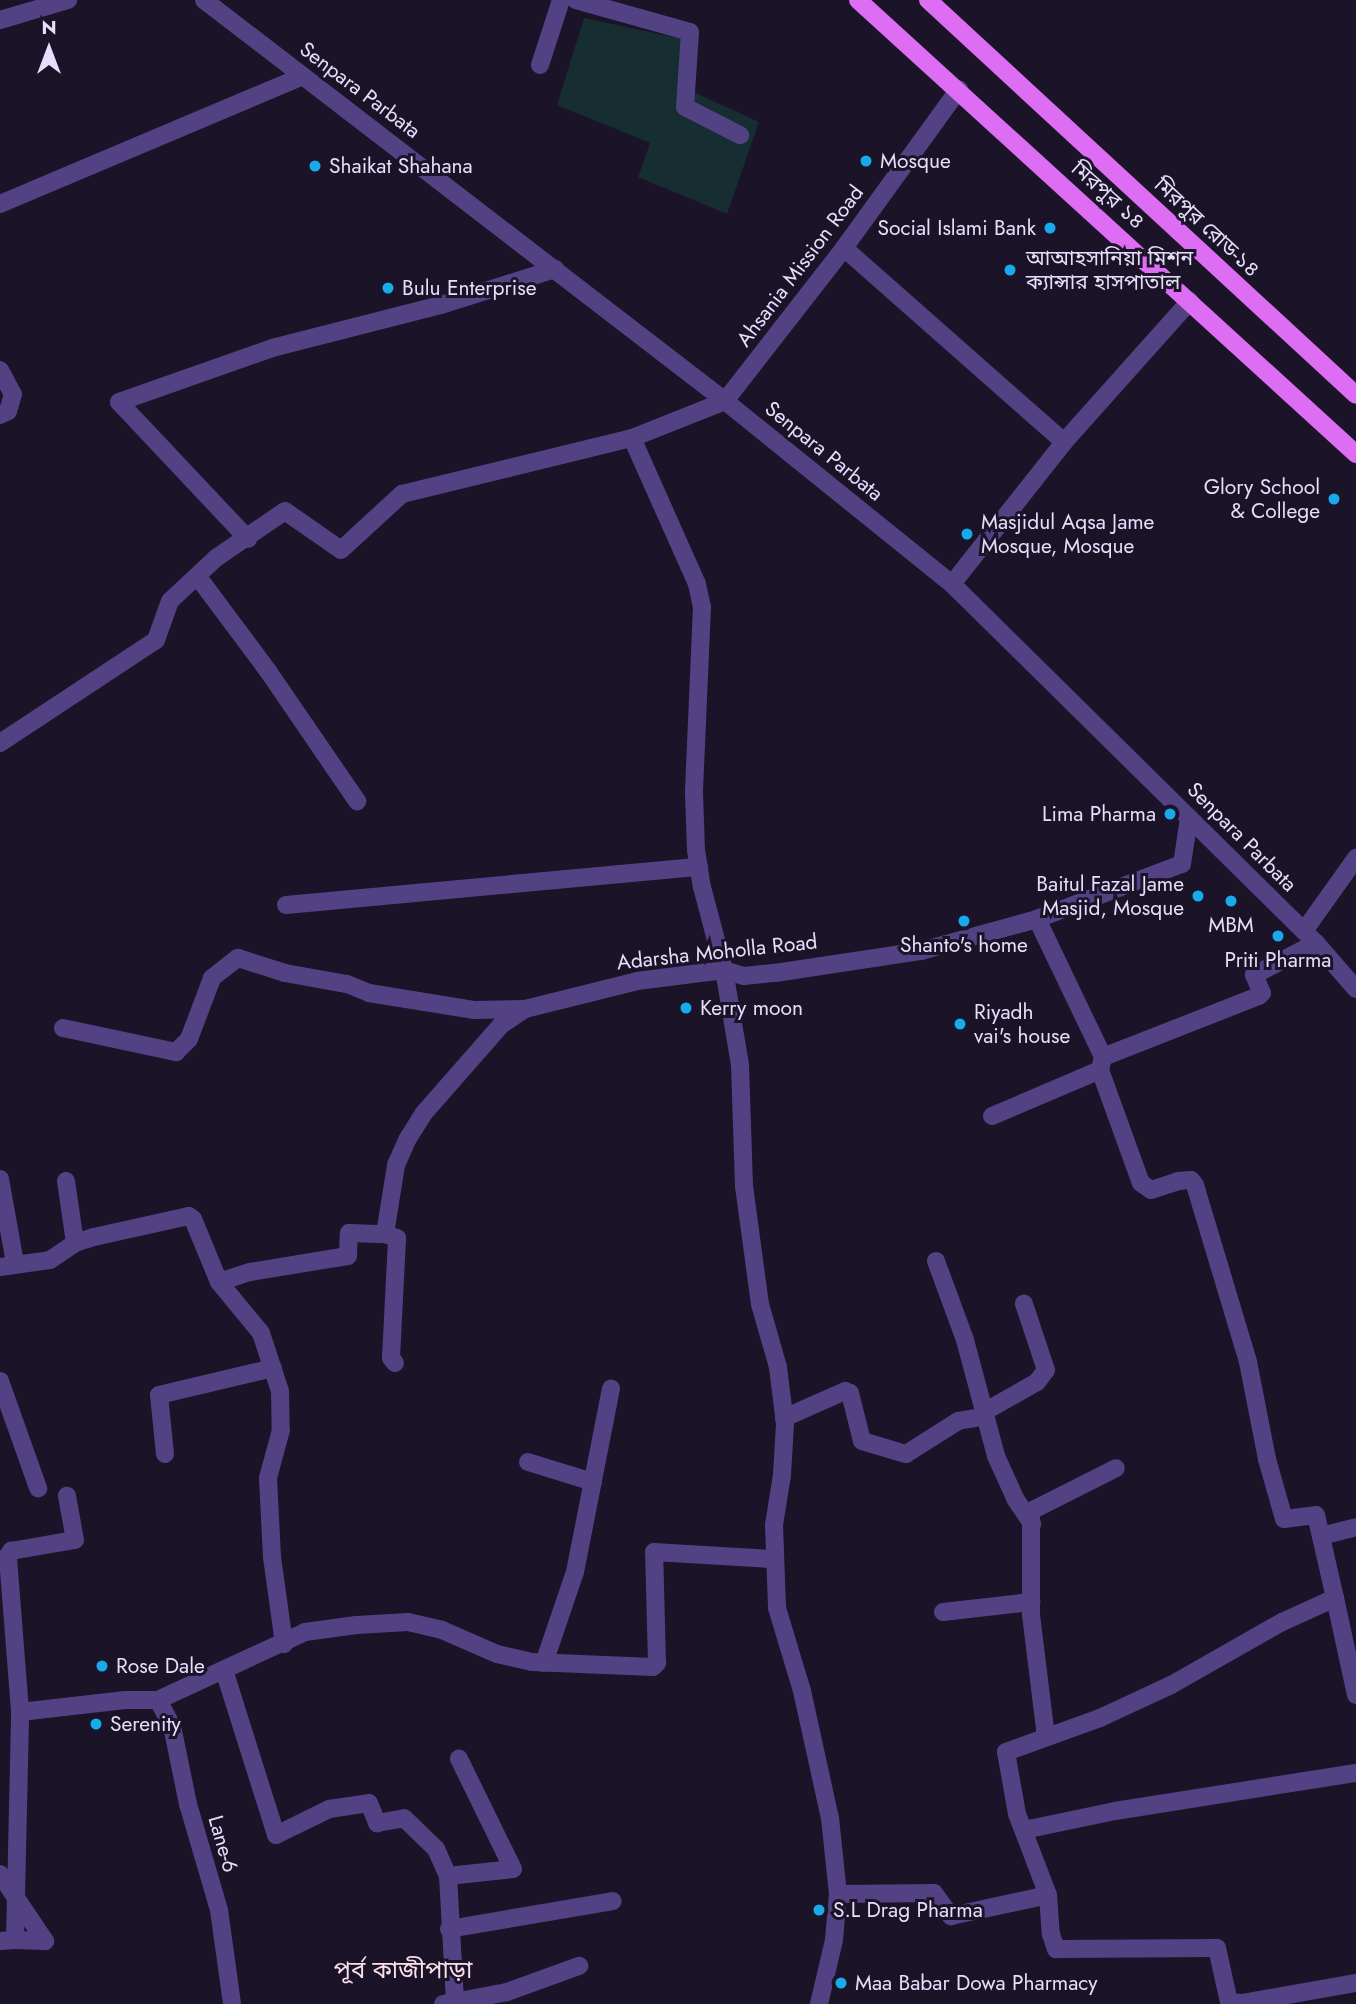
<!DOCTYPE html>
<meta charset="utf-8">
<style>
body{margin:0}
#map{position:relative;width:1356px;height:2004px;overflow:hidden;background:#1b1328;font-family:Jost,"Noto Sans Bengali",sans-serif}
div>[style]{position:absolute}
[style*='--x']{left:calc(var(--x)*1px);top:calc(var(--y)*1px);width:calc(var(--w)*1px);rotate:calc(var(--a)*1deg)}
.green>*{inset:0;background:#162d32}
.minor>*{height:18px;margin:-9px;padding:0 9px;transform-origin:9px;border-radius:9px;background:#524283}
.major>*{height:18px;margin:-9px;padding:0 9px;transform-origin:9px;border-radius:9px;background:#dd6df3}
.dots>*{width:19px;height:19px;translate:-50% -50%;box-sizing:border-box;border:4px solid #1b1328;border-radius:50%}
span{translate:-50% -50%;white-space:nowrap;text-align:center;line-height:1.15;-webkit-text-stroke:6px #1b1328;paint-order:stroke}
.street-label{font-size:21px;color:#e7ddfc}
.poi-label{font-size:21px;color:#e7ddfc}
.left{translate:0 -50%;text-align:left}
.right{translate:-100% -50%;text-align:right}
.quarter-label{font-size:24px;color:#fcdfeb}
.north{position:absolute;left:14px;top:14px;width:70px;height:70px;-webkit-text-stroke:5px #1b1328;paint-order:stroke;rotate:0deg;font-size:19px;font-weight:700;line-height:28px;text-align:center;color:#e7ddfc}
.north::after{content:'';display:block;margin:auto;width:24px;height:32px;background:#e7ddfc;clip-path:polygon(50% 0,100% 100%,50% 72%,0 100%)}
</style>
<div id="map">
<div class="green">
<div style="clip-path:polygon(584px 18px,697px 42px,685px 88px,759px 122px,727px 214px,638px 177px,650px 143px,557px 105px)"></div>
</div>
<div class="minor">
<div style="--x:204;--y:0;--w:657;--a:37.58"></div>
<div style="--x:725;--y:401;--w:292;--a:38.9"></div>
<div style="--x:952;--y:584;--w:511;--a:44.6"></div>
<div style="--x:1316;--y:943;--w:61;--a:49"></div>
<div style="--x:576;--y:0;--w:118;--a:15.7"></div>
<div style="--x:690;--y:32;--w:75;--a:93.8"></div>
<div style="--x:685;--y:107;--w:62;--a:27"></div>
<div style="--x:0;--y:20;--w:71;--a:-16.4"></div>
<div style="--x:540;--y:65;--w:68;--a:-72.1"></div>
<div style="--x:0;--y:204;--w:329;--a:-22.9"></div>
<div style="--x:844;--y:248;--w:293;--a:41.4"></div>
<div style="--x:0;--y:370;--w:27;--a:62"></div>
<div style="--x:13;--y:394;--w:18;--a:106"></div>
<div style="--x:8;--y:411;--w:9;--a:153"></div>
<div style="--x:632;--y:438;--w:160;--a:66"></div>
<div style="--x:697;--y:584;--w:24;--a:78"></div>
<div style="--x:702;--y:607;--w:186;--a:92.5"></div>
<div style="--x:694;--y:793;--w:57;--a:88"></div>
<div style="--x:696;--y:850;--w:37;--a:81"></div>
<div style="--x:702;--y:887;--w:86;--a:75.2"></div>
<div style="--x:724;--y:970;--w:96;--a:80.4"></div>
<div style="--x:740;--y:1065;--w:121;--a:88.1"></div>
<div style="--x:744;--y:1186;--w:119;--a:82.3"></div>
<div style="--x:760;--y:1304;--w:66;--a:74.1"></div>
<div style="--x:778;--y:1367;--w:57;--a:83"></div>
<div style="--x:785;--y:1424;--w:51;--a:93.4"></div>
<div style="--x:782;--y:1475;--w:51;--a:99.1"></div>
<div style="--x:774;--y:1525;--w:83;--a:87.9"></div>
<div style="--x:777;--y:1608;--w:87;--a:73.2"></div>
<div style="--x:802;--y:1691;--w:130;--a:77.6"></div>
<div style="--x:830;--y:1818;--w:76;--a:84"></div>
<div style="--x:838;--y:1894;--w:46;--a:95"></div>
<div style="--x:834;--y:1940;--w:66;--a:103.2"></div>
<div style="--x:248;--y:539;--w:188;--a:-133.3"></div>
<div style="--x:119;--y:402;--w:162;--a:-19.4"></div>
<div style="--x:272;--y:348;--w:174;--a:-14.3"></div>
<div style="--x:441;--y:305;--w:120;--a:-17.5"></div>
<div style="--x:198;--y:577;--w:117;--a:53.3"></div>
<div style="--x:268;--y:671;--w:158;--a:55.6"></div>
<div style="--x:952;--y:584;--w:181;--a:-51.7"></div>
<div style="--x:1064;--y:442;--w:189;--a:-48.2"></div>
<div style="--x:0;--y:743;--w:187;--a:-33.4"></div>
<div style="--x:156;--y:640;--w:41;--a:-70.3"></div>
<div style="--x:170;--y:601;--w:63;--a:-43.1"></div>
<div style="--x:216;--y:558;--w:83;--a:-34.3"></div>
<div style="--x:285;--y:511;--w:68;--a:34.9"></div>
<div style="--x:341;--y:550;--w:83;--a:-42.6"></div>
<div style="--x:402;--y:494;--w:237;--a:-13.7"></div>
<div style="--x:632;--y:438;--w:100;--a:-21.7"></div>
<div style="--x:725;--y:401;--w:194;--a:-52.1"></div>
<div style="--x:844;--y:248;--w:196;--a:-54.1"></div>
<div style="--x:286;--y:905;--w:415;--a:-5.3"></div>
<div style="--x:1037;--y:919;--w:153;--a:64.4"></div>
<div style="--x:1103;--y:1057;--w:13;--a:103"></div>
<div style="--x:1100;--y:1070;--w:120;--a:70.1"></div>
<div style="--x:1141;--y:1183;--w:12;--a:35"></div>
<div style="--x:1151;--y:1190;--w:28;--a:-18"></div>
<div style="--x:1178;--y:1181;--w:13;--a:-4"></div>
<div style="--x:1191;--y:1180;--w:6;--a:51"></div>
<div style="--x:1195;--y:1185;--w:185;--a:73.3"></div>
<div style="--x:1248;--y:1362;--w:99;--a:78.9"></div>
<div style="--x:1267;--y:1459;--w:62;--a:74.2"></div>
<div style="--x:1284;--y:1519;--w:32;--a:-7"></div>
<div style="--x:1316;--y:1515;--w:85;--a:77.1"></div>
<div style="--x:1304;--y:931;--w:90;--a:-54.5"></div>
<div style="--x:63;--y:1028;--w:116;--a:12"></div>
<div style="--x:176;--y:1052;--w:18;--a:-45"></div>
<div style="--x:189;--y:1039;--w:65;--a:-69.3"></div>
<div style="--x:212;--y:978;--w:33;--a:-38"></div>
<div style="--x:238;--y:958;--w:49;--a:17.7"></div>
<div style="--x:285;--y:973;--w:63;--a:10.1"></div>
<div style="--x:347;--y:984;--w:24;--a:22"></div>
<div style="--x:369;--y:993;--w:106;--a:9.2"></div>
<div style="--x:474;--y:1010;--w:51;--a:-1.1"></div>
<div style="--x:525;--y:1009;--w:115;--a:-14"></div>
<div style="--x:637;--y:981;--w:88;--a:-7.2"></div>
<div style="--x:724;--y:970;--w:21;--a:17"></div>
<div style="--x:744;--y:976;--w:31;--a:-6"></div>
<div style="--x:775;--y:973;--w:148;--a:-8.6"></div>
<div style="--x:921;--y:951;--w:120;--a:-15.4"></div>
<div style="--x:1037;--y:919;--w:155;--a:-20.8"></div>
<div style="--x:1182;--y:864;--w:47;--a:-81.3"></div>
<div style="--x:1103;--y:1057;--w:168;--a:-21.4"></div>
<div style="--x:1259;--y:996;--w:4;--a:-45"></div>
<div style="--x:1262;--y:993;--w:20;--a:-114"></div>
<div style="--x:1254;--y:975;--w:70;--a:-27.3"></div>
<div style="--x:992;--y:1116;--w:117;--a:-23.1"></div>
<div style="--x:0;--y:1179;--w:85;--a:79.9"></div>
<div style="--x:66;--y:1181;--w:63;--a:81.7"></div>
<div style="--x:936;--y:1261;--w:84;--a:69.8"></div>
<div style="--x:965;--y:1340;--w:120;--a:75"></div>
<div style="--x:996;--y:1456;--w:48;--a:65.6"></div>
<div style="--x:1016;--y:1500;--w:29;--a:56"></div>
<div style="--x:0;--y:1267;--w:50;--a:-8"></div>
<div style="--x:50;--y:1260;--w:30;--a:-34"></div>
<div style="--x:75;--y:1243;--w:20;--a:-18"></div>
<div style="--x:94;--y:1237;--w:97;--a:-12.5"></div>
<div style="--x:189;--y:1216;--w:5;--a:37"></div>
<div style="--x:193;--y:1219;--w:68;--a:67.6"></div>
<div style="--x:219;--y:1282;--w:66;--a:50.5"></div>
<div style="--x:261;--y:1333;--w:61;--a:71.9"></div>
<div style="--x:280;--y:1391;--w:39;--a:89"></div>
<div style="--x:281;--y:1430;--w:50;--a:105.2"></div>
<div style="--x:268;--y:1478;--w:79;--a:87.1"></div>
<div style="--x:272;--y:1557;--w:88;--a:82.1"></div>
<div style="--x:219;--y:1282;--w:33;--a:-18"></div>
<div style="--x:250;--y:1272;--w:99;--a:-9.3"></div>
<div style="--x:348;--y:1256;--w:23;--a:-88"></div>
<div style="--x:349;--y:1233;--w:36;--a:2"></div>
<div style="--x:395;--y:1363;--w:6;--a:-129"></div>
<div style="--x:391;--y:1358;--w:120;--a:-87.1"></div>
<div style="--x:397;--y:1238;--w:13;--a:-162"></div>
<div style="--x:385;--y:1234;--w:70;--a:-80.9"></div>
<div style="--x:396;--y:1165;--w:27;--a:-66"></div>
<div style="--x:407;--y:1140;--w:32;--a:-58"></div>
<div style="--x:424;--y:1113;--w:117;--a:-48.8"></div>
<div style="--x:501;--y:1025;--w:29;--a:-34"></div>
<div style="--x:0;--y:1381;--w:114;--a:70.4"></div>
<div style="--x:984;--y:1412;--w:61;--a:-29.5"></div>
<div style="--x:1037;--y:1382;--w:15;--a:-53"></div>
<div style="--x:1046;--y:1370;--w:70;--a:-108.4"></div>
<div style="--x:784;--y:1418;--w:67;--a:-23.9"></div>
<div style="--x:845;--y:1391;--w:5;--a:22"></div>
<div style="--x:850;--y:1393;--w:49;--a:76"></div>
<div style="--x:862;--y:1441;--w:46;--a:16.5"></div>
<div style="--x:906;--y:1454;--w:62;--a:-32.4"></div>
<div style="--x:958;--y:1421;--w:27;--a:-10"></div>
<div style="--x:165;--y:1454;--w:59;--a:-95.8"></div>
<div style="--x:159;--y:1395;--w:117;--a:-13.3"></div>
<div style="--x:528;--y:1462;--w:68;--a:17.1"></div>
<div style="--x:1321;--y:1536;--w:36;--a:-14"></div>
<div style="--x:8;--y:1558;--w:154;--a:85.5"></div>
<div style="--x:0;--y:1559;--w:8;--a:-7"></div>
<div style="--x:8;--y:1558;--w:8;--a:-67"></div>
<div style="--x:11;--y:1551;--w:65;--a:-9.8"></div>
<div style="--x:75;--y:1540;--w:45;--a:-100.3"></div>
<div style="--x:943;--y:1612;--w:89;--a:-6.5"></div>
<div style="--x:544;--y:1663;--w:96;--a:-71.2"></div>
<div style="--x:575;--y:1572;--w:187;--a:-78.9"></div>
<div style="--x:224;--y:1670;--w:173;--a:72.5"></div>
<div style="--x:276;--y:1835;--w:59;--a:-26.1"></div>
<div style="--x:329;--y:1809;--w:40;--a:-8.5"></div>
<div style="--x:369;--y:1803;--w:22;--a:68"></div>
<div style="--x:377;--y:1823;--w:27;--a:-10"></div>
<div style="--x:404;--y:1818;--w:45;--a:44.1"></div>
<div style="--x:436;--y:1849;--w:30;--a:66"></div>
<div style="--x:448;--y:1876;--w:126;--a:86.8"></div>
<div style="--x:1356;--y:1695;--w:99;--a:-102.2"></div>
<div style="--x:1335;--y:1598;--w:58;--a:155.6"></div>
<div style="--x:1282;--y:1622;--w:128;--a:150.4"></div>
<div style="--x:1171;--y:1685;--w:78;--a:155.1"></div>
<div style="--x:1100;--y:1718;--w:100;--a:160.1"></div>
<div style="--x:1006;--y:1752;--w:63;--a:79.9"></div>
<div style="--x:1017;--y:1814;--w:87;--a:69.1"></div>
<div style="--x:1048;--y:1895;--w:39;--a:86"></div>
<div style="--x:1051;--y:1934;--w:16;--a:72"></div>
<div style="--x:1056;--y:1949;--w:161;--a:-0.4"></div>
<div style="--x:1217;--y:1948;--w:55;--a:77.5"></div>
<div style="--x:1229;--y:2002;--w:13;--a:4"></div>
<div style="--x:1242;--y:2003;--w:116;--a:-10"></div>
<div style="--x:158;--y:1700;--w:30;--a:62"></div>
<div style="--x:172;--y:1726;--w:80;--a:78.4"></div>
<div style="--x:188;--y:1804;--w:110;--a:73.7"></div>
<div style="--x:219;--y:1910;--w:95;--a:82.1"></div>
<div style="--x:1046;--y:1737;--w:123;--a:-97"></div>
<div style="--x:1031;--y:1615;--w:104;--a:-90"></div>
<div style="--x:1031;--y:1511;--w:95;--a:-26.8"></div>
<div style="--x:1024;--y:1830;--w:93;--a:-11.8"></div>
<div style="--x:1115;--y:1811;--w:244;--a:-9"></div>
<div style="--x:0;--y:1874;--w:81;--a:56.1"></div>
<div style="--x:45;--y:1941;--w:30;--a:-178"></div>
<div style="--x:448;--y:1876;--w:65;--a:-6.1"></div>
<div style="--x:513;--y:1869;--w:123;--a:-116.1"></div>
<div style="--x:838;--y:1894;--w:96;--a:-0.6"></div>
<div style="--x:934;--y:1893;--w:29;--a:54"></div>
<div style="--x:951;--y:1916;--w:99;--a:-12.2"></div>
<div style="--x:449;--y:1929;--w:166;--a:-9.7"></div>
<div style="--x:0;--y:1941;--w:15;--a:-4"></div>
<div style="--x:15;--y:1940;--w:228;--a:-88.7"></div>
<div style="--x:20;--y:1712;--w:106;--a:-6.5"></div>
<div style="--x:125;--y:1700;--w:33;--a:0"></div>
<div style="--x:158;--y:1700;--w:162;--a:-24.8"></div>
<div style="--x:305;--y:1632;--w:52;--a:-7.7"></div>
<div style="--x:357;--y:1625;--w:51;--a:-3.4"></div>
<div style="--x:408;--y:1622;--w:35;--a:13"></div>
<div style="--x:442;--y:1630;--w:60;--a:23.6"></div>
<div style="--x:497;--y:1654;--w:36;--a:13"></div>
<div style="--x:532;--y:1662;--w:121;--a:2.4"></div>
<div style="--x:653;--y:1667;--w:6;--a:-45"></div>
<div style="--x:657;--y:1663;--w:111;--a:-91.5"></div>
<div style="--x:654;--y:1552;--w:119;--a:3.4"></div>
<div style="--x:443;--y:2004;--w:65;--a:-10.6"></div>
<div style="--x:507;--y:1992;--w:77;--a:-19.9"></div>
</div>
<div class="major">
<div style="--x:858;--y:0;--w:674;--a:42.35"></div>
<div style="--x:928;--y:0;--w:582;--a:42.7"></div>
</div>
<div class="dots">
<div style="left:866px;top:161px;background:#19aaec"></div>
<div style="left:315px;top:166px;background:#19aaec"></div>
<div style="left:1050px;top:228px;background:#19aaec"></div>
<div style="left:1010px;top:270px;background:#19aaec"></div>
<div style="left:388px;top:288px;background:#19aaec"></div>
<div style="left:1334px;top:499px;background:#19aaec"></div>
<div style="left:967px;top:534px;background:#19aaec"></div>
<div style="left:1170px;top:814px;background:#19aaec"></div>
<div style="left:1198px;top:896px;background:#19aaec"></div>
<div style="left:1231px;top:901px;background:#19aaec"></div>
<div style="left:964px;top:921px;background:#19aaec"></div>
<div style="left:1278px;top:936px;background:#19aaec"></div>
<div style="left:686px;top:1008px;background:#19aaec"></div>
<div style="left:960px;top:1024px;background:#19aaec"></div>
<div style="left:102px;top:1666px;background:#19aaec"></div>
<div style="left:96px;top:1724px;background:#19aaec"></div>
<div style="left:819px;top:1910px;background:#19aaec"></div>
<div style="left:841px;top:1983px;background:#19aaec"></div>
</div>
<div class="street-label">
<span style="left:360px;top:90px;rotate:37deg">Senpara Parbata</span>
<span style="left:1108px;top:195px;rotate:42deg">মিরপুর ১৪</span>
<span style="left:1207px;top:227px;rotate:43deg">মিরপুর রোড-১৪</span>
<span style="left:800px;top:266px;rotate:-53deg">Ahsania Mission Road</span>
<span style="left:824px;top:451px;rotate:39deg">Senpara Parbata</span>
<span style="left:1242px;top:837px;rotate:45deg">Senpara Parbata</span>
<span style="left:717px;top:952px;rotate:-6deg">Adarsha Moholla Road</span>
<span style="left:223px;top:1844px;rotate:74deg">Lane-6</span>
</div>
<div class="poi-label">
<span class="left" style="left:880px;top:161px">Mosque</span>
<span class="left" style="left:329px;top:166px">Shaikat Shahana</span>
<span class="right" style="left:1036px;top:228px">Social Islami Bank</span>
<span class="left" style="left:1026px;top:270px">আআহসানিয়া মিশন<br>ক্যান্সার হাসপাতাল</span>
<span class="left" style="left:402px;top:288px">Bulu Enterprise</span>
<span class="right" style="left:1320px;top:499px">Glory School<br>&amp; College</span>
<span class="left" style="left:981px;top:534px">Masjidul Aqsa Jame<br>Mosque, Mosque</span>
<span class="right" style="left:1156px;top:814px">Lima Pharma</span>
<span class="right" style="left:1184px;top:896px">Baitul Fazal Jame<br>Masjid, Mosque</span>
<span style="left:1231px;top:925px">MBM</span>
<span style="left:964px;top:945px">Shanto's home</span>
<span style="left:1278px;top:960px">Priti Pharma</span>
<span class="left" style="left:700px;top:1008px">Kerry moon</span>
<span class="left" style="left:974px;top:1024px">Riyadh<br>vai's house</span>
<span class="left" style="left:116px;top:1666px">Rose Dale</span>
<span class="left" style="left:110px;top:1724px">Serenity</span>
<span class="left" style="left:833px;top:1910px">S.L Drag Pharma</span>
<span class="left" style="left:855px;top:1983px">Maa Babar Dowa Pharmacy</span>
</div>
<div class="quarter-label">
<span style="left:403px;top:1970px">পূর্ব কাজীপাড়া</span>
</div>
<div class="north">N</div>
</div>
